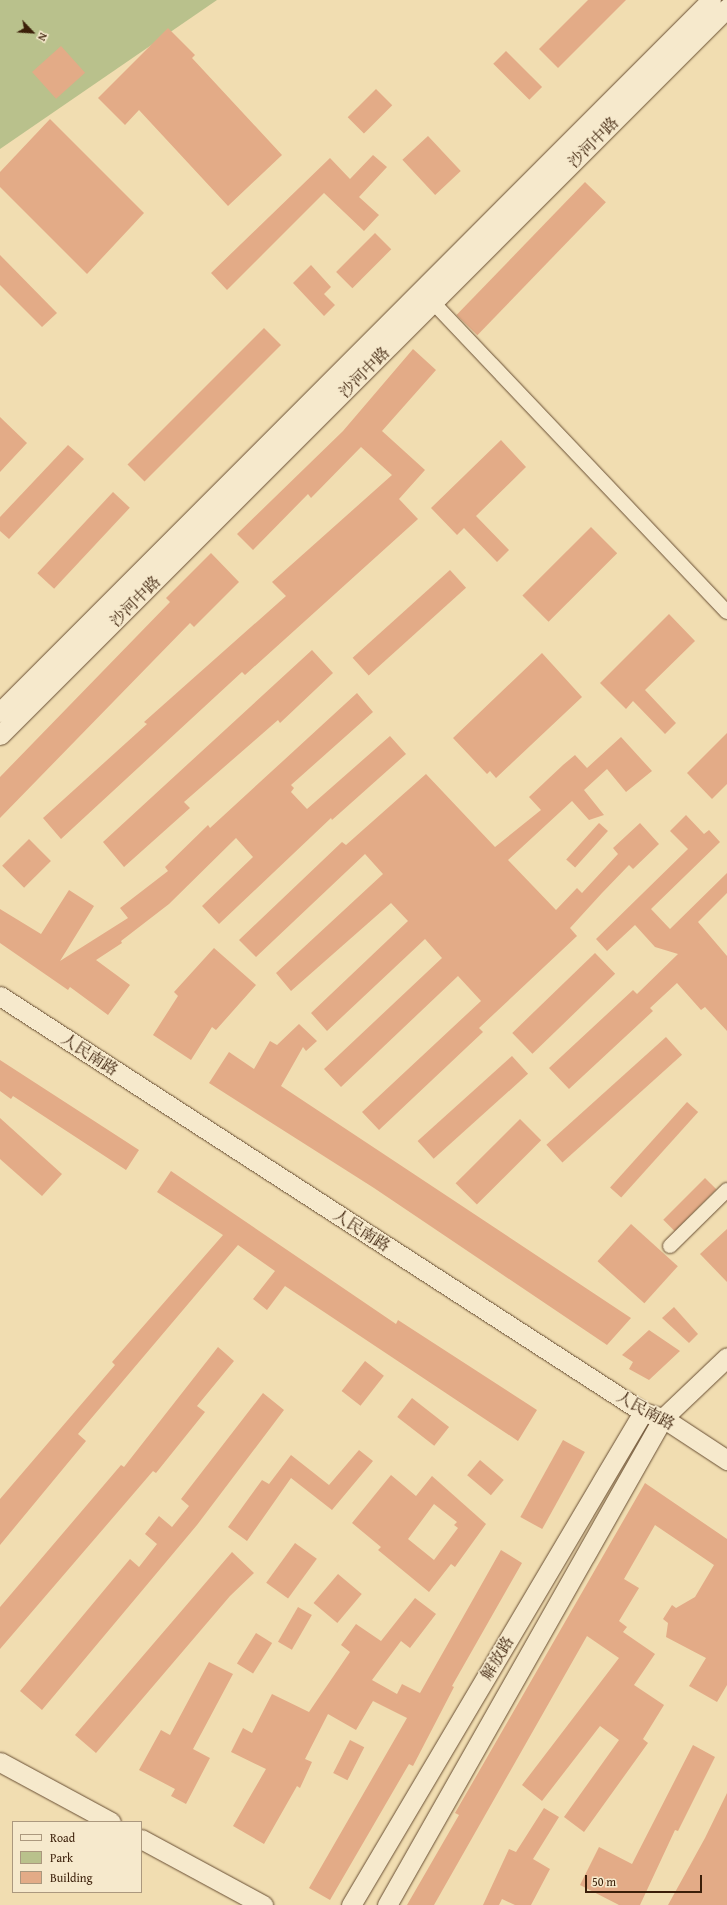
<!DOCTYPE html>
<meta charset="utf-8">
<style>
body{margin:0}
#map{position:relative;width:727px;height:1905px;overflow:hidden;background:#f1ddb1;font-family:"Gentium Book Plus","Noto Serif SC",serif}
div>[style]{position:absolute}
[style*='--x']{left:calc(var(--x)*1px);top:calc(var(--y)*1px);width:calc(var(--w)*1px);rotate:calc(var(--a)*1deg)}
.green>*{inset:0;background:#b9c18c}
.building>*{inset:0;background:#e3ab87;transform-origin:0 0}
.roads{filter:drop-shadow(0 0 1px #684e33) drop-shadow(0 0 1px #684e33)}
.street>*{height:14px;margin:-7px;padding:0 7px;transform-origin:7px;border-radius:7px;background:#f6e9cc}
.secondary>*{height:19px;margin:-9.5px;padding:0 9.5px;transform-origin:9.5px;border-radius:9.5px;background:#f6e9cc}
span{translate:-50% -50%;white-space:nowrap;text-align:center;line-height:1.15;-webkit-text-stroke:3px #f6e9cc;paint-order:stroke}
.street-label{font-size:16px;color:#3b1f09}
.legend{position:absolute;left:12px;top:1821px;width:130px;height:72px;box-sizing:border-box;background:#f6e9cc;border:1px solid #ab987e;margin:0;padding:5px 7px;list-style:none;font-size:12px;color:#3b1f09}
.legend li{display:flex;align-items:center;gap:8px;height:20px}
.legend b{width:20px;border:1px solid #ab987e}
.north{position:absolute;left:12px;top:12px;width:40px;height:40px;-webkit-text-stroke:3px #f6e9cc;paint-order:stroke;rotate:115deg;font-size:11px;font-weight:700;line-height:16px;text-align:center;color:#3b1f09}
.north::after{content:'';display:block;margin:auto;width:14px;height:18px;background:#3b1f09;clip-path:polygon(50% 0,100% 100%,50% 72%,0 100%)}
.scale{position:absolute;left:585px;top:1875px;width:117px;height:18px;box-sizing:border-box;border:2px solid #3b1f09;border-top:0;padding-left:5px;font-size:12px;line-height:14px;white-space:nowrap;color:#3b1f09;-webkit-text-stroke:3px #f6e9cc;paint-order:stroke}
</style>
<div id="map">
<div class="green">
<div style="clip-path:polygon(0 0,217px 0,0 149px)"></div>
</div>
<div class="building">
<div style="clip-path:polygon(588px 0,626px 0,558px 68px,539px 49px)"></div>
<div style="clip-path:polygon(168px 28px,195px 55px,192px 58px,282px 155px,228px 206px,139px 110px,125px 125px,98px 98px)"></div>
<div style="left:61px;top:46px;width:36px;height:39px;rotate:48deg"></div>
<div style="left:506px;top:51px;width:51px;height:18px;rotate:45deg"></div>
<div style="left:376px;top:89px;width:23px;height:40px;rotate:45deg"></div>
<div style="clip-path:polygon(50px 119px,144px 213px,87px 274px,0 187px,0 172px)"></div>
<div style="left:428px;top:136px;width:48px;height:35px;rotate:47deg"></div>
<div style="clip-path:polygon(373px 155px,387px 167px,359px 197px,379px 215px,364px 231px,324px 193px,227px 290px,211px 273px,330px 158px,350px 179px)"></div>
<div style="left:585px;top:182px;width:29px;height:185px;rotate:44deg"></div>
<div style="left:375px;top:233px;width:23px;height:55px;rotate:45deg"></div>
<div style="clip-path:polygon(0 255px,57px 313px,42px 327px,0 285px)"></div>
<div style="clip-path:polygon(311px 265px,331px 287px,324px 294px,335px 305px,324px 316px,293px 283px)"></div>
<div style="left:264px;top:328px;width:24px;height:193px;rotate:45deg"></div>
<div style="clip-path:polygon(413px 349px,436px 370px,382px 431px,425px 470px,399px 499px,418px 519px,245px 675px,242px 672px,61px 839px,43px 818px,147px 724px,144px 722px,286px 596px,272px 582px,392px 475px,361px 447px,311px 498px,308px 494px,253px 550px,237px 534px,343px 431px)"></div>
<div style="clip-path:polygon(0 417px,27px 443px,0 472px)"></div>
<div style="clip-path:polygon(501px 440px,526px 467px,476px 516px,509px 550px,497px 562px,464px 528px,457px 535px,431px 508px)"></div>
<div style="clip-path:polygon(68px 445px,84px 459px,9px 539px,0 531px,0 517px)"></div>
<div style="left:113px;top:492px;width:23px;height:111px;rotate:43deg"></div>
<div style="left:591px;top:527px;width:37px;height:97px;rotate:45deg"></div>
<div style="clip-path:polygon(211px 553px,239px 582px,194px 627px,190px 623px,0 818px,0 777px,170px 602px,166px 598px)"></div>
<div style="left:450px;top:570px;width:24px;height:131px;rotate:48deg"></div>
<div style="clip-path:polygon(669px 614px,695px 641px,645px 690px,676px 723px,665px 734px,633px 701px,626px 709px,600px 683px)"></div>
<div style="clip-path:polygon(312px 650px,333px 673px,280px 723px,278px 720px,184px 802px,190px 808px,124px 867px,103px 842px)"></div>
<div style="clip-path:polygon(542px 653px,582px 697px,496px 778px,490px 771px,487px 774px,453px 738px)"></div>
<div style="clip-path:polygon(357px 693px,373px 712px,291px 785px,294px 788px,291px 792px,307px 809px,390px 736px,406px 754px,332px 820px,331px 818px,219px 924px,202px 906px,253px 857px,236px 838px,169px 904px,121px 941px,122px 943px,96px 960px,130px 985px,108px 1015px,70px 987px,68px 990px,0 943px,0 909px,41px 934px,69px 890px,94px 906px,60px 961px,128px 918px,120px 908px,168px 871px,165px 867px,208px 825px,210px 828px)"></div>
<div style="clip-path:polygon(727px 733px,727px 784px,712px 799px,687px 773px)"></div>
<div style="clip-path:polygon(621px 737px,652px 771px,626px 792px,607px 769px,584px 790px,604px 815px,589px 820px,572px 801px,508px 860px,556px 910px,577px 888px,582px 893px,618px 854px,613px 848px,640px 823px,659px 844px,633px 869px,629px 865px,602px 893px,570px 928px,577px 936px,479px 1028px,483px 1032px,379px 1130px,362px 1112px,481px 1001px,458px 976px,341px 1087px,324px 1069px,442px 958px,425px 939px,327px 1031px,311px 1013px,408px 921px,391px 903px,291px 991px,276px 973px,383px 874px,365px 854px,256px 957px,239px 940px,342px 842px,346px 845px,426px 774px,495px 847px,541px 810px,529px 797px,563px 765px,575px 755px,587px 768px)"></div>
<div style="clip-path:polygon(686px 815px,704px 834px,709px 830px,720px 842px,651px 909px,670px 929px,727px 873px,727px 893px,698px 922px,727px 956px,727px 1031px,705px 1007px,701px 1010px,677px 983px,650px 1008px,653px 1011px,569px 1089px,549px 1068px,633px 990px,637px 994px,678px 954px,655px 947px,635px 925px,607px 951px,596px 939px,688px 849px,670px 831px)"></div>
<div style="left:599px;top:823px;width:12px;height:49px;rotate:42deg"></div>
<div style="left:29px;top:839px;width:31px;height:38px;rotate:45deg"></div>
<div style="clip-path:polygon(214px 948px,256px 985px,216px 1030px,212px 1027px,191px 1060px,153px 1035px,178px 996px,174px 992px)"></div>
<div style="left:595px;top:953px;width:29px;height:115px;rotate:46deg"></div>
<div style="clip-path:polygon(299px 1024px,317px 1041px,306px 1051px,303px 1047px,281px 1086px,631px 1318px,607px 1345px,374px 1188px,209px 1083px,229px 1052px,254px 1069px,270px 1041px,277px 1045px)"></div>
<div style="left:666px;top:1037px;width:24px;height:161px;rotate:48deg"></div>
<div style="left:512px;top:1056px;width:24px;height:127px;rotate:48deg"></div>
<div style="clip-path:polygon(0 1060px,139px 1150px,126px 1170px,13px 1096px,11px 1099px,0 1091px)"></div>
<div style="left:687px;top:1102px;width:15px;height:115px;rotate:42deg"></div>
<div style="clip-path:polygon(0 1118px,62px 1174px,42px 1196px,0 1159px)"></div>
<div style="left:520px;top:1119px;width:30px;height:91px;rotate:45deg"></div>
<div style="clip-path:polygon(171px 1171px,396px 1324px,398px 1320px,537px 1410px,518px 1441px,285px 1286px,267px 1310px,253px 1299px,275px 1271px,238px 1245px,78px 1434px,86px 1441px,0 1545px,0 1499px,115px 1365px,112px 1362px,223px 1235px,157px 1192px)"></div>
<div style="left:705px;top:1178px;width:16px;height:59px;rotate:45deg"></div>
<div style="left:631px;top:1224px;width:63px;height:50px;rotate:42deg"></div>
<div style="clip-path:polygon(727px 1229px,727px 1282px,700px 1254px)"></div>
<div style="clip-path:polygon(674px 1307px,698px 1334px,689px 1343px,662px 1318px)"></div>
<div style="clip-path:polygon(649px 1330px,680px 1351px,649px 1380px,629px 1369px,633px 1362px,622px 1355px)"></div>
<div style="clip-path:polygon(218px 1347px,234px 1361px,197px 1406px,205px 1412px,156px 1473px,153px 1471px,0 1649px,0 1607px,121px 1465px,124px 1467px)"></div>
<div style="left:365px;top:1361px;width:24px;height:38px;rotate:38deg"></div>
<div style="clip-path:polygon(263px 1393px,284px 1410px,197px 1525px,42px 1710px,20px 1691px,130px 1559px,139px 1567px,157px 1544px,145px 1534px,159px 1516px,172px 1527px,189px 1506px,181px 1499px)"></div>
<div style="left:412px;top:1398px;width:47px;height:24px;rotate:38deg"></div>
<div style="left:563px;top:1440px;width:25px;height:88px;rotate:29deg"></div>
<div style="clip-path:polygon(359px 1450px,373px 1461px,332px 1510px,291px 1478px,247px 1541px,228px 1527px,262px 1480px,269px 1484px,291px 1455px,329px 1485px)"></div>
<div style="left:480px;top:1460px;width:31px;height:20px;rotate:40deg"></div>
<div style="clip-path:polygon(evenodd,391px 1475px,416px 1496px,432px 1476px,486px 1524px,455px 1567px,451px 1564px,429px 1592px,378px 1550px,381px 1547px,352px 1523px,391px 1475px,434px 1504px,457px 1522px,454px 1525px,458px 1528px,434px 1560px,408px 1539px,434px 1504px)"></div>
<div style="clip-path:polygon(645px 1483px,727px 1539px,727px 1685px,717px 1702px,689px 1686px,706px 1658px,666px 1637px,668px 1623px,663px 1619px,672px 1605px,676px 1608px,695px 1597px,714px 1565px,655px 1525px,624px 1579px,639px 1588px,619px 1621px,627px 1627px,623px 1632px,655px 1654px,634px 1685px,664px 1705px,643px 1739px,648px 1743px,584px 1832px,564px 1817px,619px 1740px,600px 1726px,542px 1801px,522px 1785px,619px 1658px,587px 1636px,434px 1905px,407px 1905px,459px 1815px,455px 1813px)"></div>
<div style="left:295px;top:1543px;width:27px;height:49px;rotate:36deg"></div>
<div style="clip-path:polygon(501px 1550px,522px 1563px,452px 1686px,454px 1687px,413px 1766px,409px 1764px,330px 1900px,309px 1888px,407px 1718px,373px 1701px,356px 1730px,328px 1714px,305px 1759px,312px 1762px,300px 1788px,297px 1786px,264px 1844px,233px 1826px,266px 1769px,231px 1752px,243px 1728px,252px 1733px,272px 1694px,309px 1712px,350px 1652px,341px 1645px,356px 1624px,381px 1641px,415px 1598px,436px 1614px,410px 1648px,401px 1641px,372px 1680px,397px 1694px,402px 1684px,420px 1693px)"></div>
<div style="clip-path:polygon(232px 1552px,254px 1573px,230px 1596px,96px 1753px,75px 1735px)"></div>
<div style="left:338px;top:1574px;width:31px;height:38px;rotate:40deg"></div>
<div style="left:298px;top:1607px;width:16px;height:40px;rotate:30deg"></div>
<div style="left:256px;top:1633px;width:19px;height:36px;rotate:32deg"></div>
<div style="clip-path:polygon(209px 1662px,233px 1674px,193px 1749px,210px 1758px,186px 1804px,171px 1796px,175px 1789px,139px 1770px,161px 1730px,170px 1735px)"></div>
<div style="left:350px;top:1740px;width:16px;height:37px;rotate:27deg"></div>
<div style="clip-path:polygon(693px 1745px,715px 1757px,678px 1831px,675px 1830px,640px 1905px,619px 1905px,580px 1885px,599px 1847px,632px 1864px)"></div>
<div style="clip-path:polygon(727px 1793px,727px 1905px,668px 1905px,705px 1838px)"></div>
<div style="clip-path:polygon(544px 1808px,559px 1817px,533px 1859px,550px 1869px,531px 1905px,515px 1905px,502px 1899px,499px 1905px,483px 1905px,509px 1849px,516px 1852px)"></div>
</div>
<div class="roads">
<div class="street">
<div style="--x:426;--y:295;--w:437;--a:46.5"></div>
<div style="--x:670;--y:1246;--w:80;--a:-44.5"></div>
</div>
<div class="secondary">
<div style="--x:0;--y:712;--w:1006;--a:-45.04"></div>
<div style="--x:0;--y:735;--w:1028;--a:-45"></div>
<div style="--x:0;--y:996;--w:766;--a:32.9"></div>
<div style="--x:643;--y:1412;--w:21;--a:17"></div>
<div style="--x:663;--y:1418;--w:77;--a:33.3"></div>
<div style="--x:0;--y:1762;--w:126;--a:28.4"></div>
<div style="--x:141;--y:1839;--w:139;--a:28.4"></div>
<div style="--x:351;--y:1905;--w:573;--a:-59.36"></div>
<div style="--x:387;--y:1905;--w:560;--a:-60.46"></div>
<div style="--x:663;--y:1418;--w:88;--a:-43.6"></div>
</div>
</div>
<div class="street-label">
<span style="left:593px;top:142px;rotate:-45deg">沙河中路</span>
<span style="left:364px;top:372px;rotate:-45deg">沙河中路</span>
<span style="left:135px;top:601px;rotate:-45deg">沙河中路</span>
<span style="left:90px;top:1054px;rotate:33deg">人民南路</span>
<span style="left:362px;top:1230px;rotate:33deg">人民南路</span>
<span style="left:646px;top:1410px;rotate:29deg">人民南路</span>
<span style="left:497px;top:1658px;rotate:-59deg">解放路</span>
</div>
<ul class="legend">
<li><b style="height:5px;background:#f6e9cc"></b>Road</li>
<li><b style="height:11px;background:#b9c18c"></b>Park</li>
<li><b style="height:11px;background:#e3ab87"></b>Building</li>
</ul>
<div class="north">N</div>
<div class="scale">50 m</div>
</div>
